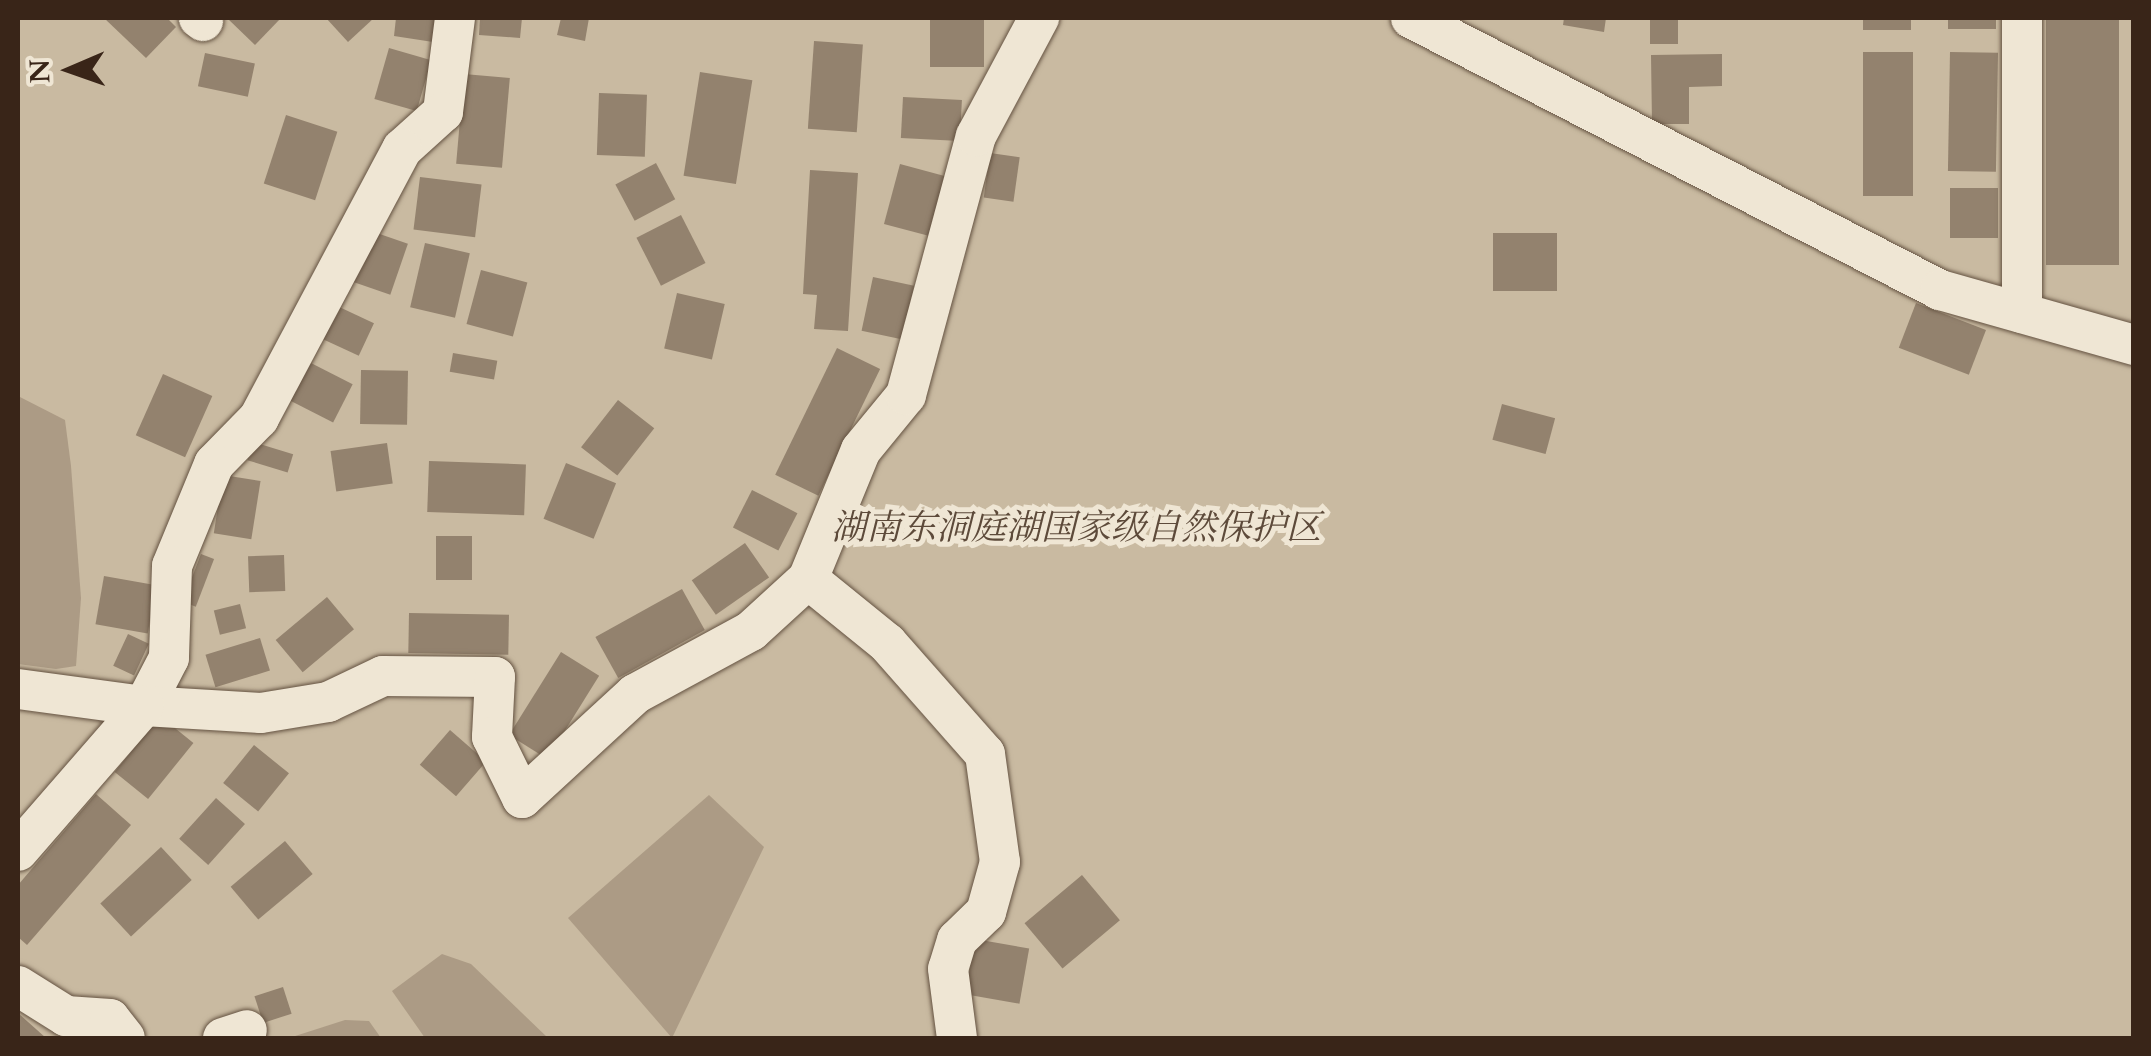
<!DOCTYPE html>
<meta charset="utf-8">
<style>
body{margin:0}
#map{position:relative;width:2151px;height:1056px;overflow:hidden;background:#e7d8bd;font-family:Cardo,"Noto Serif SC",serif}
div>[style]{position:absolute}
[style*='--x']{left:calc(var(--x)*1px);top:calc(var(--y)*1px);width:calc(var(--w)*1px);rotate:calc(var(--a)*1deg)}
.green>*{inset:0;background:#c9baa1;transform-origin:0 0}
.water>*{inset:0;background:#ac9b85}
.building>*{inset:0;background:#93826e;transform-origin:0 0}
.roads{filter:drop-shadow(0 0 2px #645241) drop-shadow(0 0 2px #645241)}
.street>*{height:40px;margin:-20px;padding:0 20px;transform-origin:20px;border-radius:20px;background:#efe6d4}
span{translate:-50% -50%;white-space:nowrap;text-align:center;line-height:1.15;-webkit-text-stroke:10px #efe6d4;paint-order:stroke}
.park-label{font-size:35px;color:#5d4a3a;font-style:italic}
.frame{position:absolute;inset:0;border:20px solid #392518;pointer-events:none}
.north{position:absolute;left:20px;top:20px;width:100px;height:100px;-webkit-text-stroke:8px #efe6d4;paint-order:stroke;rotate:268deg;font-size:28px;font-weight:700;line-height:40px;text-align:center;color:#392518}
.north::after{content:'';display:block;margin:auto;width:35px;height:45px;background:#392518;clip-path:polygon(50% 0,100% 100%,50% 72%,0 100%)}
</style>
<div id="map">
<div class="green">
<div style="left:18px;top:18px;width:2115px;height:1020px"></div>
</div>
<div class="water">
<div style="clip-path:polygon(18px 396px,65px 420px,71px 466px,81px 598px,76px 666px,56px 669px,18px 664px)"></div>
<div style="clip-path:polygon(709px 795px,764px 847px,672px 1038px,568px 918px)"></div>
<div style="clip-path:polygon(442px 954px,471px 964px,548px 1038px,425px 1038px,392px 991px)"></div>
<div style="clip-path:polygon(345px 1020px,369px 1021px,381px 1038px,289px 1038px)"></div>
</div>
<div class="building">
<div style="clip-path:polygon(104px 18px,167px 18px,176px 27px,146px 58px)"></div>
<div style="clip-path:polygon(227px 18px,281px 18px,255px 45px)"></div>
<div style="clip-path:polygon(326px 18px,374px 18px,348px 42px)"></div>
<div style="clip-path:polygon(396px 18px,437px 18px,433px 42px,394px 36px)"></div>
<div style="clip-path:polygon(480px 18px,522px 18px,520px 38px,479px 35px)"></div>
<div style="clip-path:polygon(561px 18px,589px 18px,585px 41px,557px 35px)"></div>
<div style="left:930px;top:18px;width:54px;height:49px"></div>
<div style="clip-path:polygon(1564px 18px,1606px 18px,1604px 32px,1563px 25px)"></div>
<div style="left:1650px;top:18px;width:28px;height:26px"></div>
<div style="left:1863px;top:18px;width:48px;height:12px"></div>
<div style="left:1948px;top:18px;width:48px;height:11px"></div>
<div style="left:2046px;top:18px;width:73px;height:247px"></div>
<div style="left:814px;top:41px;width:49px;height:88px;rotate:4deg"></div>
<div style="left:389px;top:48px;width:44px;height:53px;rotate:16deg"></div>
<div style="left:1863px;top:52px;width:50px;height:144px"></div>
<div style="left:1950px;top:52px;width:48px;height:119px;rotate:1deg"></div>
<div style="left:205px;top:53px;width:51px;height:34px;rotate:12deg"></div>
<div style="clip-path:polygon(1722px 54px,1722px 86px,1689px 87px,1689px 124px,1652px 124px,1651px 55px)"></div>
<div style="left:700px;top:72px;width:53px;height:105px;rotate:9deg"></div>
<div style="left:464px;top:74px;width:46px;height:90px;rotate:5deg"></div>
<div style="left:599px;top:93px;width:48px;height:62px;rotate:2deg"></div>
<div style="left:903px;top:97px;width:59px;height:41px;rotate:3deg"></div>
<div style="left:286px;top:115px;width:54px;height:72px;rotate:18deg"></div>
<div style="left:990px;top:153px;width:30px;height:45px;rotate:8deg"></div>
<div style="left:656px;top:163px;width:41px;height:46px;rotate:62deg"></div>
<div style="left:900px;top:164px;width:48px;height:62px;rotate:15deg"></div>
<div style="clip-path:polygon(810px 170px,858px 173px,848px 331px,814px 329px,817px 295px,803px 294px)"></div>
<div style="left:420px;top:177px;width:62px;height:53px;rotate:7deg"></div>
<div style="left:1950px;top:188px;width:48px;height:50px"></div>
<div style="left:681px;top:215px;width:54px;height:50px;rotate:63deg"></div>
<div style="left:371px;top:231px;width:39px;height:54px;rotate:19deg"></div>
<div style="left:1557px;top:233px;width:58px;height:64px;rotate:90deg"></div>
<div style="left:425px;top:243px;width:46px;height:66px;rotate:13deg"></div>
<div style="left:481px;top:270px;width:48px;height:56px;rotate:15deg"></div>
<div style="left:873px;top:277px;width:42px;height:55px;rotate:12deg"></div>
<div style="left:677px;top:293px;width:49px;height:57px;rotate:13deg"></div>
<div style="left:1916px;top:303px;width:75px;height:48px;rotate:21deg"></div>
<div style="left:335px;top:305px;width:43px;height:36px;rotate:25deg"></div>
<div style="left:837px;top:348px;width:48px;height:141px;rotate:26deg"></div>
<div style="left:453px;top:353px;width:45px;height:19px;rotate:10deg"></div>
<div style="left:309px;top:362px;width:49px;height:43px;rotate:27deg"></div>
<div style="left:361px;top:370px;width:47px;height:54px;rotate:1deg"></div>
<div style="left:163px;top:374px;width:54px;height:67px;rotate:24deg"></div>
<div style="left:618px;top:400px;width:46px;height:60px;rotate:38deg"></div>
<div style="left:1502px;top:404px;width:55px;height:37px;rotate:15deg"></div>
<div style="left:253px;top:442px;width:42px;height:19px;rotate:17deg"></div>
<div style="left:387px;top:443px;width:41px;height:57px;rotate:82deg"></div>
<div style="left:429px;top:461px;width:97px;height:51px;rotate:2deg"></div>
<div style="left:566px;top:463px;width:54px;height:60px;rotate:22deg"></div>
<div style="left:223px;top:475px;width:38px;height:59px;rotate:9deg"></div>
<div style="left:752px;top:490px;width:51px;height:42px;rotate:27deg"></div>
<div style="left:436px;top:536px;width:36px;height:44px"></div>
<div style="left:745px;top:543px;width:42px;height:65px;rotate:55deg"></div>
<div style="left:201px;top:554px;width:14px;height:51px;rotate:21deg"></div>
<div style="left:284px;top:555px;width:36px;height:36px;rotate:88deg"></div>
<div style="left:104px;top:576px;width:53px;height:49px;rotate:10deg"></div>
<div style="left:682px;top:589px;width:47px;height:99px;rotate:61deg"></div>
<div style="left:327px;top:597px;width:42px;height:67px;rotate:50deg"></div>
<div style="left:240px;top:604px;width:25px;height:27px;rotate:76deg"></div>
<div style="left:409px;top:613px;width:100px;height:40px;rotate:1deg"></div>
<div style="left:128px;top:634px;width:23px;height:35px;rotate:25deg"></div>
<div style="left:260px;top:638px;width:34px;height:57px;rotate:73deg"></div>
<div style="left:561px;top:652px;width:45px;height:98px;rotate:32deg"></div>
<div style="left:160px;top:716px;width:43px;height:72px;rotate:39deg"></div>
<div style="left:450px;top:730px;width:48px;height:46px;rotate:41deg"></div>
<div style="left:254px;top:745px;width:45px;height:49px;rotate:39deg"></div>
<div style="clip-path:polygon(96px 794px,131px 825px,27px 945px,18px 937px,18px 885px)"></div>
<div style="left:216px;top:798px;width:39px;height:55px;rotate:42deg"></div>
<div style="left:285px;top:841px;width:43px;height:71px;rotate:50deg"></div>
<div style="left:161px;top:847px;width:45px;height:83px;rotate:47deg"></div>
<div style="left:1082px;top:875px;width:59px;height:75px;rotate:50deg"></div>
<div style="left:975px;top:939px;width:55px;height:56px;rotate:10deg"></div>
<div style="left:283px;top:987px;width:28px;height:30px;rotate:72deg"></div>
<div style="clip-path:polygon(18px 1013px,46px 1038px,18px 1038px)"></div>
</div>
<div class="roads">
<div class="street">
<div style="--x:199;--y:18;--w:5;--a:37"></div>
<div style="--x:455;--y:18;--w:95;--a:97.3"></div>
<div style="--x:443;--y:112;--w:55;--a:137.9"></div>
<div style="--x:402;--y:149;--w:305;--a:118"></div>
<div style="--x:259;--y:418;--w:64;--a:134.4"></div>
<div style="--x:214;--y:464;--w:110;--a:112.4"></div>
<div style="--x:172;--y:566;--w:92;--a:91.9"></div>
<div style="--x:169;--y:658;--w:54;--a:117.5"></div>
<div style="--x:144;--y:706;--w:117;--a:3.4"></div>
<div style="--x:261;--y:713;--w:68;--a:-9.3"></div>
<div style="--x:328;--y:702;--w:61;--a:-25.3"></div>
<div style="--x:383;--y:676;--w:112;--a:0.5"></div>
<div style="--x:495;--y:677;--w:60;--a:92.9"></div>
<div style="--x:492;--y:737;--w:68;--a:63.8"></div>
<div style="--x:522;--y:798;--w:154;--a:-42.6"></div>
<div style="--x:635;--y:694;--w:132;--a:-28.5"></div>
<div style="--x:751;--y:631;--w:77;--a:-42.4"></div>
<div style="--x:808;--y:579;--w:139;--a:-67.7"></div>
<div style="--x:861;--y:450;--w:71;--a:-50.7"></div>
<div style="--x:906;--y:395;--w:268;--a:-74.9"></div>
<div style="--x:976;--y:136;--w:134;--a:-61.9"></div>
<div style="--x:1411;--y:18;--w:595;--a:27.21"></div>
<div style="--x:1940;--y:290;--w:202;--a:15.8"></div>
<div style="--x:2022;--y:313;--w:295;--a:-90"></div>
<div style="--x:808;--y:579;--w:102;--a:39"></div>
<div style="--x:887;--y:643;--w:148;--a:48.6"></div>
<div style="--x:985;--y:754;--w:109;--a:82.1"></div>
<div style="--x:1000;--y:862;--w:52;--a:105.6"></div>
<div style="--x:986;--y:912;--w:40;--a:136"></div>
<div style="--x:957;--y:940;--w:30;--a:107"></div>
<div style="--x:948;--y:969;--w:70;--a:82.6"></div>
<div style="--x:18;--y:689;--w:127;--a:7.7"></div>
<div style="--x:144;--y:706;--w:192;--a:131"></div>
<div style="--x:18;--y:986;--w:57;--a:32"></div>
<div style="--x:66;--y:1016;--w:44;--a:3.9"></div>
<div style="--x:110;--y:1019;--w:24;--a:52"></div>
<div style="--x:223;--y:1038;--w:25;--a:-18"></div>
</div>
</div>
<div class="park-label">
<span style="left:1076px;top:528px">湖南东洞庭湖国家级自然保护区</span>
</div>
<div class="frame"></div>
<div class="north">N</div>
</div>
